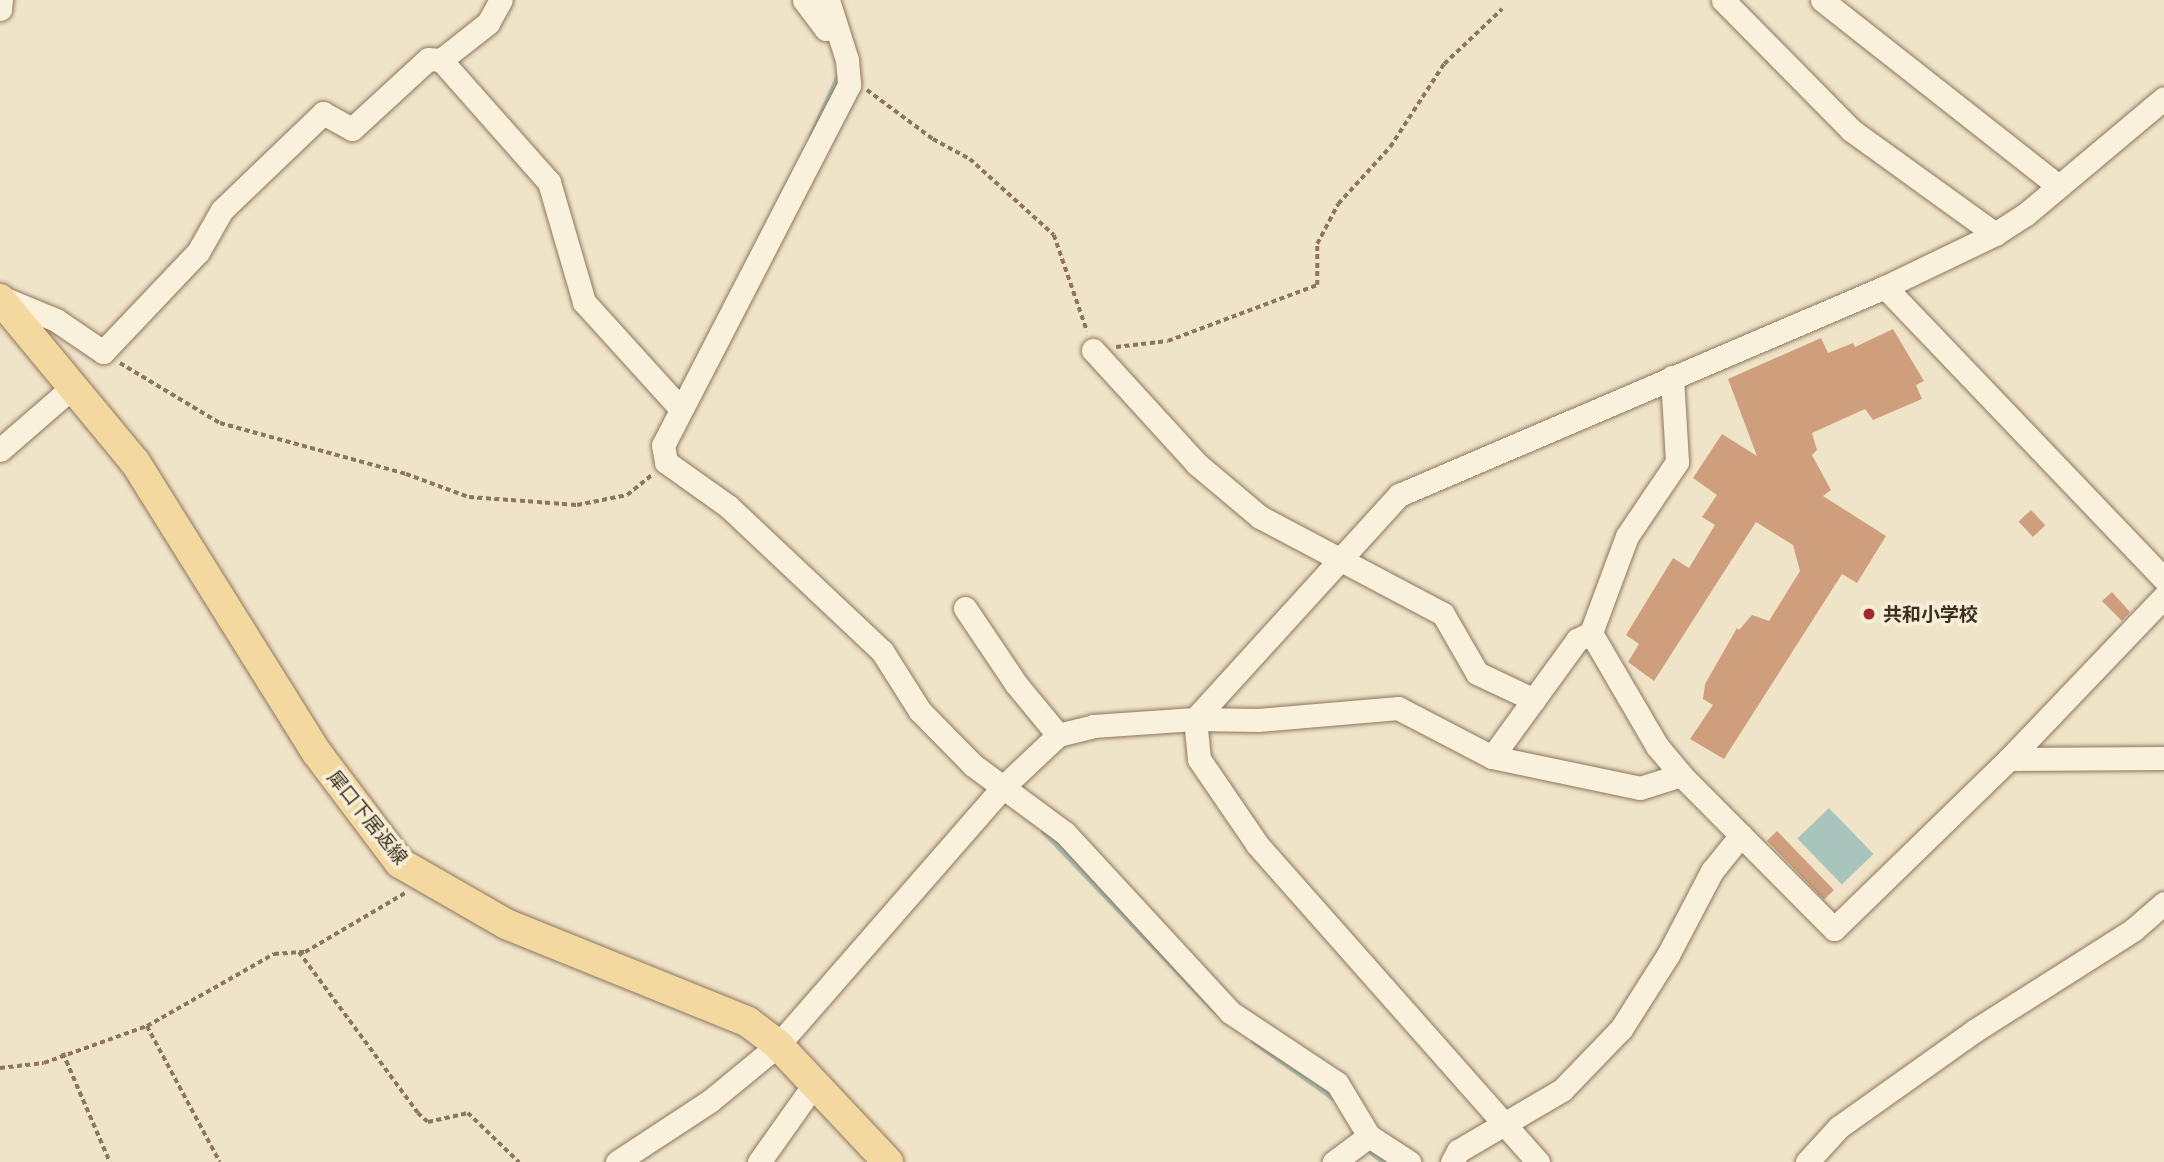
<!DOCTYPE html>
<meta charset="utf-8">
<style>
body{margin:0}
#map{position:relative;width:2164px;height:1162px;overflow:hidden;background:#f0e4c8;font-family:Literata,"Noto Sans JP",serif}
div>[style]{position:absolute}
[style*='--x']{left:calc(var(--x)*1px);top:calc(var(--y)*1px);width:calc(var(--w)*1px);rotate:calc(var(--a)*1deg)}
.water>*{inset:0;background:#a9c4bc;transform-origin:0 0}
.stream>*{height:5px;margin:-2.5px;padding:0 2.5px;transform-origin:2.5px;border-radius:2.5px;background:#a9c4bc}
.building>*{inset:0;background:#cf9f7d;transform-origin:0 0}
.path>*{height:3.5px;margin-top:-1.75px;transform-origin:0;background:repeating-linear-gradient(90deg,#8d765c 0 5px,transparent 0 8.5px)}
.roads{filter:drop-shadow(0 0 2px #8d765c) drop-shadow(0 0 2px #8d765c)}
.minor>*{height:23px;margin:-11.5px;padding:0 11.5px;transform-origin:11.5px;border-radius:11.5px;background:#faf1dc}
.major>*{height:30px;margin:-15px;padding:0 15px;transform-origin:15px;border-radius:15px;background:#f3d9a0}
.dots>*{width:19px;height:19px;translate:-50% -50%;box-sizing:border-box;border:4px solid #f7eed8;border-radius:50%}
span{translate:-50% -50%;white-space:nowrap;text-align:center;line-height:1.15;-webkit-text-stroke:7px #f7eed8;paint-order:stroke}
.poi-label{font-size:19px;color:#3d2e20;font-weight:700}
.left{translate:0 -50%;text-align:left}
.street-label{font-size:19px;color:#3d2e20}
</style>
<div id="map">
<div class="water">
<div style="left:1829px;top:808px;width:64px;height:44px;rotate:46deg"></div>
</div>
<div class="stream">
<div style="--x:811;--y:135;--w:68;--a:-65.7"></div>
<div style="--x:1043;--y:831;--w:249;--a:46.3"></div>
<div style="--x:1253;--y:1041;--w:98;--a:35.5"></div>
<div style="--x:1371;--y:1152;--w:16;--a:40"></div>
</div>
<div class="building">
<div style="clip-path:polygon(1893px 329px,1924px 381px,1916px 385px,1922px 399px,1873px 420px,1865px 409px,1812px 433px,1817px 450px,1812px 455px,1831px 490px,1823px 496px,1886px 536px,1857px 583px,1842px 574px,1724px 759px,1690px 739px,1713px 705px,1703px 699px,1705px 684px,1737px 628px,1739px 630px,1752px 615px,1769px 621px,1800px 571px,1793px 545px,1756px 522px,1654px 681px,1628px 662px,1639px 644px,1626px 635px,1673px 558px,1689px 568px,1715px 525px,1702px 517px,1717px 495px,1693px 478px,1722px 434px,1757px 456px,1728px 379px,1821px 338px,1828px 353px,1853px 343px,1855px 347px)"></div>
<div style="left:2031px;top:510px;width:21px;height:17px;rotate:47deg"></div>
<div style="clip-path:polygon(2112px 592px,2130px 612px,2122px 621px,2102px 601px)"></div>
<div style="left:1777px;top:831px;width:82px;height:14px;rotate:46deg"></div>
</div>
<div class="path">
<div style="--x:867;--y:90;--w:82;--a:36.6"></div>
<div style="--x:933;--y:139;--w:42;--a:28.4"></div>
<div style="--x:970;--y:159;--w:113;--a:42.1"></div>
<div style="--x:1054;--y:235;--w:102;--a:71"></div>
<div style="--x:1116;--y:347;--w:52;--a:-6.6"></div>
<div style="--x:1168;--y:341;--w:159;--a:-20.6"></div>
<div style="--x:1317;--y:285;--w:41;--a:-90"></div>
<div style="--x:1317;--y:244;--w:45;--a:-62.3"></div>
<div style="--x:1338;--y:204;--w:77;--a:-47.6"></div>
<div style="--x:1390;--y:147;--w:99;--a:-57"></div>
<div style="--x:1444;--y:64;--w:80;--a:-43.5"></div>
<div style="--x:120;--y:363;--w:117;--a:31"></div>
<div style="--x:220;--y:423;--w:193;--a:15.3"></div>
<div style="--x:406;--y:474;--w:67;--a:20.1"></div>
<div style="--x:469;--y:497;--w:108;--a:4.2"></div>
<div style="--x:577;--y:505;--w:51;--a:-11.3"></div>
<div style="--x:627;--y:495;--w:33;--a:-39"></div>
<div style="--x:299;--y:952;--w:200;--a:53.5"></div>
<div style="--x:418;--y:1113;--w:13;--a:42"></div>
<div style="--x:428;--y:1122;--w:41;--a:-12.7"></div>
<div style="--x:468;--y:1113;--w:71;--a:43.9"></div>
<div style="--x:147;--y:1026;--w:154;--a:61.8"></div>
<div style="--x:63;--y:1053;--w:119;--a:66.7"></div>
<div style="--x:0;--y:1068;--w:44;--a:-6.5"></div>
<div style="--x:44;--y:1063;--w:109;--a:-19.8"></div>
<div style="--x:147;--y:1026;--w:146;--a:-29.6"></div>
<div style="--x:274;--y:954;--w:31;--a:-4"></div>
<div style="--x:305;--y:952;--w:116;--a:-30.5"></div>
</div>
<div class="roads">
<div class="minor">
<div style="--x:804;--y:0;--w:36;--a:53"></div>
<div style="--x:826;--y:29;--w:11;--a:-34"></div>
<div style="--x:828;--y:0;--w:63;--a:72.4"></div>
<div style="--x:847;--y:60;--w:25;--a:85"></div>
<div style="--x:849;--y:85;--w:405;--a:117.3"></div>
<div style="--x:663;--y:445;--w:17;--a:80"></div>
<div style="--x:666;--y:462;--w:77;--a:35.5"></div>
<div style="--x:729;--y:507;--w:210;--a:43.3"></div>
<div style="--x:882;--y:651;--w:71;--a:57.7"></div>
<div style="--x:920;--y:711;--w:76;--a:45.5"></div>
<div style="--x:973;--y:765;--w:114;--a:36.5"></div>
<div style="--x:1065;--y:833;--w:243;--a:47.3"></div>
<div style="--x:1230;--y:1012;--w:128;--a:33.6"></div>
<div style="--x:1337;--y:1083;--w:62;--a:58.9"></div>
<div style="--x:1369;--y:1136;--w:44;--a:143.4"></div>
<div style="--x:1723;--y:0;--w:182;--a:45.4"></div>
<div style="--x:1851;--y:130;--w:178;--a:35.8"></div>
<div style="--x:1822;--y:0;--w:300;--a:38.2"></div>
<div style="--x:0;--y:9;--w:9;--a:-84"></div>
<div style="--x:441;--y:60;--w:60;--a:-38.2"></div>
<div style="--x:488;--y:23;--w:26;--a:-61"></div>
<div style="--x:1885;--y:287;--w:404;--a:46.3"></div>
<div style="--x:0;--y:297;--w:61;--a:22.3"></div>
<div style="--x:56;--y:320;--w:57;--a:34.2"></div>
<div style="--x:103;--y:352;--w:138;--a:-46.5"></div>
<div style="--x:198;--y:252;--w:48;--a:-60.3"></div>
<div style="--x:222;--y:210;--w:140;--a:-43.8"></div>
<div style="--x:323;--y:113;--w:33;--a:29"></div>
<div style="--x:352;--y:129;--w:103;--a:-42.6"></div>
<div style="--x:428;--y:59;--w:13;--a:4"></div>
<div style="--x:441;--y:60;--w:163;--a:48.5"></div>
<div style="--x:549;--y:182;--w:125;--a:73.7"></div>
<div style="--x:584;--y:302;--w:144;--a:47.8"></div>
<div style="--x:1093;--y:350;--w:154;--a:47.6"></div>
<div style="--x:1197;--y:464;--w:82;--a:40.1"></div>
<div style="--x:1260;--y:517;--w:207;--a:27.9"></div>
<div style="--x:1443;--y:614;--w:68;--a:60"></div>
<div style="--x:1477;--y:673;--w:63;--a:25.3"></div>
<div style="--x:1672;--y:377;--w:85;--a:86.6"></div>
<div style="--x:1677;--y:462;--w:89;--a:124"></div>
<div style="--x:1627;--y:536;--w:103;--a:110.4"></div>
<div style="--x:1591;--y:633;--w:131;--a:59.7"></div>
<div style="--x:1657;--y:746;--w:38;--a:50"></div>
<div style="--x:1681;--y:775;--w:217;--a:45.2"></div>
<div style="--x:1834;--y:929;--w:244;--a:-44.2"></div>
<div style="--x:2009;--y:759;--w:224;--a:-46.3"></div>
<div style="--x:0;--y:450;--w:99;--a:-40.9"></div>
<div style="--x:965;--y:608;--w:92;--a:56.1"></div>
<div style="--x:1016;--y:684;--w:66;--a:50.5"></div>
<div style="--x:1492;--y:757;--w:145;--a:-54"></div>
<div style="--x:1577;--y:640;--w:16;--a:-27"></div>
<div style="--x:2009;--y:759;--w:155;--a:-0.4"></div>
<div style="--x:1369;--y:1136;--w:48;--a:33"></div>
<div style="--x:617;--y:1162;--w:111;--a:-33.3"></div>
<div style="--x:710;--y:1101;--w:88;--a:-39.5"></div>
<div style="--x:778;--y:1045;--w:342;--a:-48.9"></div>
<div style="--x:1003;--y:787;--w:76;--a:-43.4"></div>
<div style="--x:1058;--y:735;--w:36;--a:-14"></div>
<div style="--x:1093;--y:726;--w:102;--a:-3.9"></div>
<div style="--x:1195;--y:719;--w:303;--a:-47.7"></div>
<div style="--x:1399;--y:495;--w:529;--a:-23.17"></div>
<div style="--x:1885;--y:287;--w:122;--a:-25.7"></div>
<div style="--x:1995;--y:234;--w:37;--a:-33"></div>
<div style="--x:2026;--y:214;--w:180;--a:-40"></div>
<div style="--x:759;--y:1162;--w:97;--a:-54.7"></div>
<div style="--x:1452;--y:1162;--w:13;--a:-61"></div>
<div style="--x:1458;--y:1151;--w:121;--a:-30.4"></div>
<div style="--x:1562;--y:1090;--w:85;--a:-46"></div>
<div style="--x:1621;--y:1029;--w:88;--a:-57.6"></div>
<div style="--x:1668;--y:955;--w:95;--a:-62.4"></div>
<div style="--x:1712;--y:871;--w:46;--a:-51.1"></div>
<div style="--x:1538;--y:1162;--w:424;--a:-131.5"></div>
<div style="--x:1257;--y:844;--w:103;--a:-124.3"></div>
<div style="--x:1199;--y:759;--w:40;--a:-95.7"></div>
<div style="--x:1195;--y:719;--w:63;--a:0.9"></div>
<div style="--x:1258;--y:720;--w:141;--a:-4.9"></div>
<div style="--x:1398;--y:708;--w:106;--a:27.5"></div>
<div style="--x:1492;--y:757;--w:151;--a:11.8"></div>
<div style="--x:1640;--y:788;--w:43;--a:-17.6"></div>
<div style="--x:1807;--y:1162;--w:47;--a:-47.6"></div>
<div style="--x:1839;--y:1127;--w:166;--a:-35.4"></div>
<div style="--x:1974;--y:1031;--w:188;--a:-32.4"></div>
<div style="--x:2133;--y:930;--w:41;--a:-41.1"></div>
</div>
<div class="major">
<div style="--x:0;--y:299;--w:212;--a:50.4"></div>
<div style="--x:135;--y:462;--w:343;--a:58"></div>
<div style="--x:317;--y:753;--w:138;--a:53"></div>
<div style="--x:400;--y:863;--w:122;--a:29.9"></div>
<div style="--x:506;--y:924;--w:261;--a:22"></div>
<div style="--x:748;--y:1022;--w:38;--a:37"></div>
<div style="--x:778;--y:1045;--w:161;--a:46.8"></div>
</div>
</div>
<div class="dots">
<div style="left:1869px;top:614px;background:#9e2a2b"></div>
</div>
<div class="poi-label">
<span class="left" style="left:1883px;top:614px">共和小学校</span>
</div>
<div class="street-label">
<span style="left:368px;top:817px;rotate:51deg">犀口下居返線</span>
</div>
</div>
